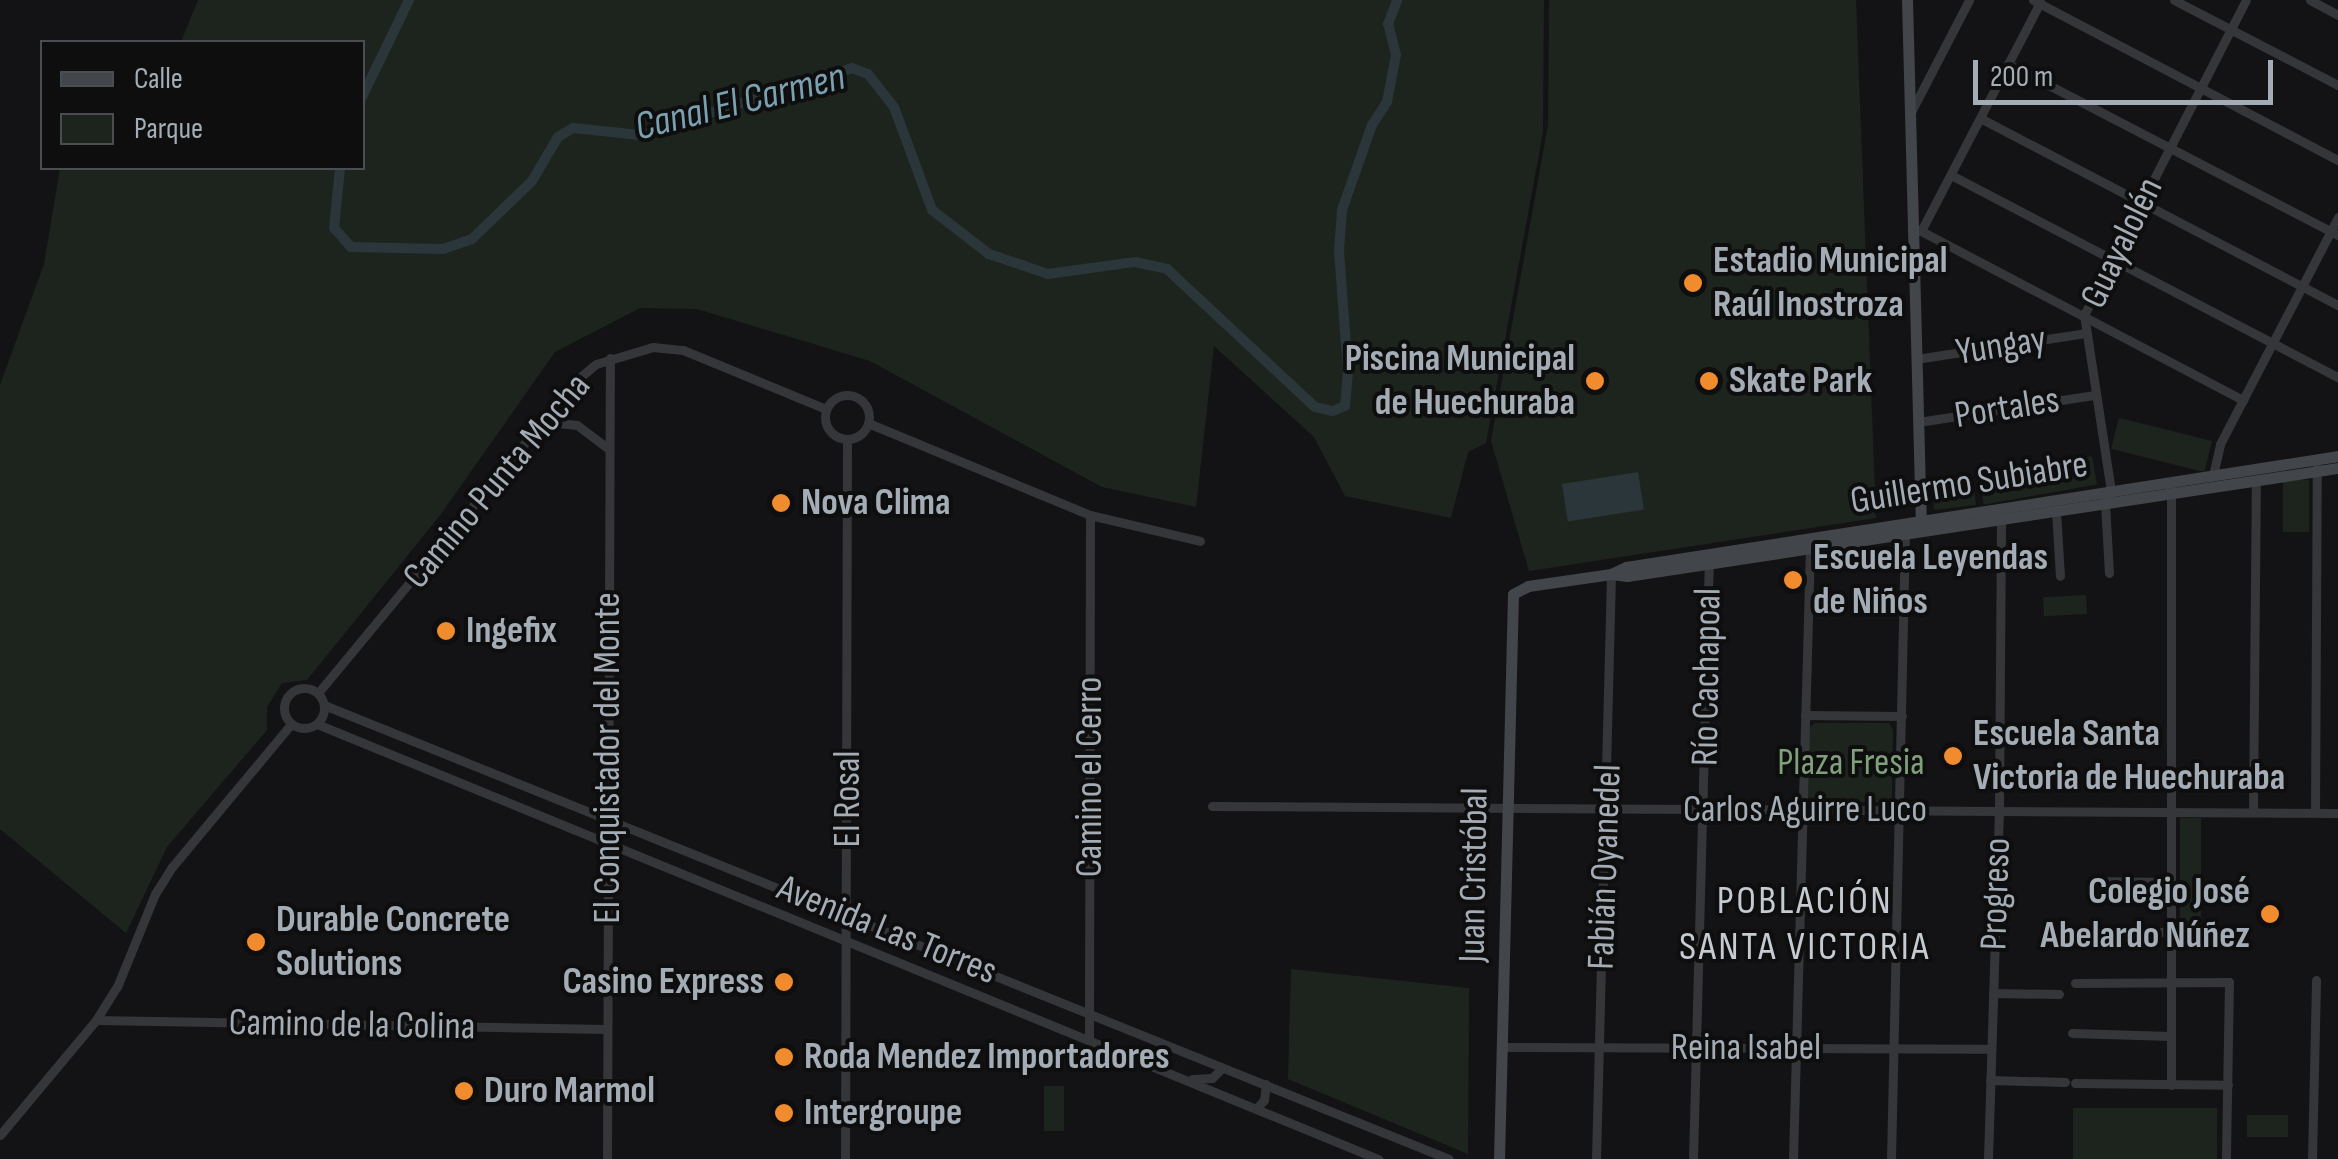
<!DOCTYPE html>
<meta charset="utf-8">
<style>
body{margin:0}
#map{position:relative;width:2338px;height:1159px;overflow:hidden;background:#131315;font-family:"Sofia Sans Condensed",sans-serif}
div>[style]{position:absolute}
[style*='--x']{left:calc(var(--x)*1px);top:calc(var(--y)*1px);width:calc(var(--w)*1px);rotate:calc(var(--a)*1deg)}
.green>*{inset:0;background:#1d241d;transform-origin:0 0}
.water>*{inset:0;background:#2b363a;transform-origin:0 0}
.canal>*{height:10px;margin:-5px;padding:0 5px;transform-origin:5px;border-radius:5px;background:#2b363a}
.street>*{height:9px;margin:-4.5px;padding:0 4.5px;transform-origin:4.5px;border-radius:4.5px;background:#343639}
.street>.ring{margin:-4.5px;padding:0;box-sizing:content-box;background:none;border:9px solid #343639;border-radius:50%}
.secondary>*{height:11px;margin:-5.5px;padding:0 5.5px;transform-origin:5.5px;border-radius:5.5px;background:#424549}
.dots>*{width:28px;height:28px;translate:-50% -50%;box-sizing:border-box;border:5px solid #0e0e0f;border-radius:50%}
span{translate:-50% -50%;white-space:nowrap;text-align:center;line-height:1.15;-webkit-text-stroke:8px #0e0e0f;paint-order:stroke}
.street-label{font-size:38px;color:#a4acb5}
.poi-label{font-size:38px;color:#a4acb5;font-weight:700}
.left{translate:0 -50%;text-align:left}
.right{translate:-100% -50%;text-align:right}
.park-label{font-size:38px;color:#80a07b}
.water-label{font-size:40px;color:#7ba1b0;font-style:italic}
.neighbourhood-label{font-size:40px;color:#c5cbd1;letter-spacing:2.5px}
.legend{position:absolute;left:40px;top:40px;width:325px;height:130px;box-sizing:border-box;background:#0e0e0f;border:2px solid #4a4d51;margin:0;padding:12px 18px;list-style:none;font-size:30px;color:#a4acb5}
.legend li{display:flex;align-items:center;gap:20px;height:50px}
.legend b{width:50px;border:2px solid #4a4d51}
.scale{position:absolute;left:1973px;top:60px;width:300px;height:45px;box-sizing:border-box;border:5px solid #a4acb5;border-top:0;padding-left:12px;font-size:30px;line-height:35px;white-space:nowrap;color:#a4acb5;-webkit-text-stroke:8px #0e0e0f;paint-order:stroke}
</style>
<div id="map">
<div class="green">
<div style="clip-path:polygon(198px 0,1544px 0,1543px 132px,1486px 443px,1468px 452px,1451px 518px,1345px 496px,1314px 437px,1214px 346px,1196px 507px,1102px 487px,870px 361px,697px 309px,640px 308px,555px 352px,441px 514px,307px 680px,282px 683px,267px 707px,267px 730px,167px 847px,126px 933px,0 829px,0 385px,44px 264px,60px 168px,362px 168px,362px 42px,181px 42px)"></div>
<div style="clip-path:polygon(1549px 0,1856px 0,1876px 518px,1529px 571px,1491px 441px,1548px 125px)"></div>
<div style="left:2212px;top:441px;width:32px;height:96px;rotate:104deg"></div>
<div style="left:2092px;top:456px;width:29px;height:115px;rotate:80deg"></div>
<div style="left:1973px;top:480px;width:25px;height:42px;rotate:83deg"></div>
<div style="left:2283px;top:480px;width:26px;height:52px"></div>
<div style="left:2086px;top:595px;width:19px;height:43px;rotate:87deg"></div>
<div style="clip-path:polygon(1815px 723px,1889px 723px,1893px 730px,1892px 798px,1884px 802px,1812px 802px,1808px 796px,1809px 728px)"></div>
<div style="left:2180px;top:818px;width:21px;height:127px"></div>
<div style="clip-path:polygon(1291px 969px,1469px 988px,1468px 1154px,1288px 1079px)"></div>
<div style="left:1044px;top:1086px;width:20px;height:45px"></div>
<div style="left:2073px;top:1108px;width:144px;height:51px"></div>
<div style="left:2247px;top:1115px;width:41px;height:22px"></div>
</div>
<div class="water">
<div style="left:1638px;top:472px;width:38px;height:77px;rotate:81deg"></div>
</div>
<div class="canal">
<div style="--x:362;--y:97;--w:108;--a:-64.1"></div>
<div style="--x:340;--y:168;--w:60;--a:95.7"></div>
<div style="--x:334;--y:228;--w:25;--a:48"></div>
<div style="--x:351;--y:247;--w:92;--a:1.2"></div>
<div style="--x:443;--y:249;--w:31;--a:-19"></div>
<div style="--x:472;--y:239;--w:83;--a:-44"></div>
<div style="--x:532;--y:181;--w:51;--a:-59.4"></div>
<div style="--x:558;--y:137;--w:17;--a:-31"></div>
<div style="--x:573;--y:128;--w:67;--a:6"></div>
<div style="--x:640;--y:135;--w:222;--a:-17.5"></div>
<div style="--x:852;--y:68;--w:17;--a:21"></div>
<div style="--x:868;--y:74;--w:42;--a:51.8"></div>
<div style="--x:894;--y:107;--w:110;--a:69.7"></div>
<div style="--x:932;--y:210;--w:72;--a:37.7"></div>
<div style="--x:989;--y:254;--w:62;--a:18.7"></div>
<div style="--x:1048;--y:274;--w:88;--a:-7.9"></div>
<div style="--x:1135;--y:262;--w:33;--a:12"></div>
<div style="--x:1167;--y:269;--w:202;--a:43"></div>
<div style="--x:1315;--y:407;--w:18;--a:13"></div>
<div style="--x:1333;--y:411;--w:13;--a:-23"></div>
<div style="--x:1345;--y:406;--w:33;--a:-85"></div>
<div style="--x:1348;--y:373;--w:122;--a:-94.2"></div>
<div style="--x:1339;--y:251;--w:41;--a:-85.8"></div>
<div style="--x:1342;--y:210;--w:90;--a:-70.6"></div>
<div style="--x:1372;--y:125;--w:27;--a:-57"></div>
<div style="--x:1387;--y:102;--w:48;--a:-79.2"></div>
<div style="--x:1396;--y:55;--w:32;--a:-104"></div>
<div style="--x:1388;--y:24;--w:26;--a:-69"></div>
</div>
<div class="street">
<div style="--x:2033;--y:0;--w:344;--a:27.7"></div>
<div style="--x:2174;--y:0;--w:185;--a:27.4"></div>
<div style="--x:2310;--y:0;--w:32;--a:28"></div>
<div style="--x:2008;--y:64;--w:372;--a:27.4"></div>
<div style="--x:1911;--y:112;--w:126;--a:-62.6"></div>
<div style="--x:1980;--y:118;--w:404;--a:27.6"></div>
<div style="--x:1951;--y:175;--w:437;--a:27.6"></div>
<div style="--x:1912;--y:231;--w:9;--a:0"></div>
<div style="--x:1921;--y:231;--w:364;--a:27.7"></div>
<div style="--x:1921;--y:231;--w:258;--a:-62.5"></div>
<div style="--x:1916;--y:359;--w:171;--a:-8.7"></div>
<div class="ring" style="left:825px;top:395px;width:35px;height:35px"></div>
<div style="--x:1918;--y:422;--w:179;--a:-8.7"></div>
<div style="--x:868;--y:423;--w:240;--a:22.5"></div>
<div style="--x:1090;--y:515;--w:113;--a:13.3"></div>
<div style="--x:539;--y:430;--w:20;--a:-20"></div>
<div style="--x:558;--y:423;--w:19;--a:6"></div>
<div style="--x:577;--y:425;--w:40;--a:37"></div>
<div style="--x:2213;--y:475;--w:32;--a:-77"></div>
<div style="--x:2220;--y:444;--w:256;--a:-62.5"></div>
<div style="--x:2056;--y:511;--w:65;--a:86.5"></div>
<div style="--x:2109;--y:573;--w:70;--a:-93.3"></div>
<div style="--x:2105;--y:503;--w:13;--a:-63"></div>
<div style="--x:2111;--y:491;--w:178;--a:-98.7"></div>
<div style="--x:2084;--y:315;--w:354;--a:-62.8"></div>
<div class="ring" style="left:284px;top:688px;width:31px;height:31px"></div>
<div style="--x:318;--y:693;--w:408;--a:-50.4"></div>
<div style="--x:578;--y:379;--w:23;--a:-40"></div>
<div style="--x:596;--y:364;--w:59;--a:-16.6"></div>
<div style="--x:653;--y:347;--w:30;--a:6"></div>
<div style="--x:683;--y:350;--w:155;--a:22.4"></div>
<div style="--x:324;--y:705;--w:1213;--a:21.98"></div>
<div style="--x:1805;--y:715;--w:97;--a:0.6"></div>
<div style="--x:317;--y:724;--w:1147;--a:22.29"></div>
<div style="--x:1212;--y:806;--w:1126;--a:0.36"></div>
<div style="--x:2253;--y:812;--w:331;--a:-89.5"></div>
<div style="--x:2315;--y:812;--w:345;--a:-89.7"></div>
<div style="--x:2093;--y:881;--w:78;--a:0.7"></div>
<div style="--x:2076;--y:932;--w:95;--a:0"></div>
<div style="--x:2075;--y:983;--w:154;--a:-0.4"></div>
<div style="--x:2229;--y:982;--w:177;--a:91"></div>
<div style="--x:1993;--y:993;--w:66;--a:0.9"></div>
<div style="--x:96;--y:1020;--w:511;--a:1.01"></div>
<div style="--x:2072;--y:1033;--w:99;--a:1.7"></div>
<div style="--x:1089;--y:1039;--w:524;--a:-89.89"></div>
<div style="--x:1501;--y:1047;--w:490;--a:0.2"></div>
<div style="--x:1192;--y:1079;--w:20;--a:-3"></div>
<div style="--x:1212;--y:1078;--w:14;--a:-45"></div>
<div style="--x:1990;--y:1080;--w:75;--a:1.5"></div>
<div style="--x:2075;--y:1083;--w:153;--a:0.7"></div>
<div style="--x:2171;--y:1085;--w:598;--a:-90"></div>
<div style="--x:1257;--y:1108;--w:11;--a:-49"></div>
<div style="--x:1264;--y:1100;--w:16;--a:-83"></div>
<div style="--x:0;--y:1135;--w:150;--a:-50.1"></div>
<div style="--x:96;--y:1020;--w:39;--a:-58"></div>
<div style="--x:117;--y:987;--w:100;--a:-67.8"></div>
<div style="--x:155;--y:894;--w:32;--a:-58"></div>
<div style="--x:172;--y:867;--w:186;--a:-50.2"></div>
<div style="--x:607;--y:1159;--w:801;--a:-89.79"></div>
<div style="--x:845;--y:1159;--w:720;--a:-89.84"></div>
<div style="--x:1596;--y:1159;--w:585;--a:-88.53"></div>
<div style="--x:1693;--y:1159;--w:602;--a:-88.48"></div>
<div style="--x:1793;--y:1159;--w:612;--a:-88.41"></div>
<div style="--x:1891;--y:1159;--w:627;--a:-88.72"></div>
<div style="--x:1988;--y:1159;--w:348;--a:-88.2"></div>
<div style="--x:1999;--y:811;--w:294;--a:-89.6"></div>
<div style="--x:2312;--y:1159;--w:179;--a:-88.7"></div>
</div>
<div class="secondary">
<div style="--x:1907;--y:0;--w:526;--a:88.48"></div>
<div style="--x:1611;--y:574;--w:16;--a:7"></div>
<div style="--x:1627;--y:576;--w:719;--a:-8.64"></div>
<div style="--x:1499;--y:1159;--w:565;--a:-88.58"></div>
<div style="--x:1513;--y:594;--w:17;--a:-28"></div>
<div style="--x:1528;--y:586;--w:84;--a:-8.2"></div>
<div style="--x:1611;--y:574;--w:17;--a:-25"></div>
<div style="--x:1626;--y:567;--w:721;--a:-8.86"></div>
</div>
<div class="dots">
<div style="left:1693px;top:283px;background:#f18c2e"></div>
<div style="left:1595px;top:381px;background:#f18c2e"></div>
<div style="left:1709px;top:381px;background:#f18c2e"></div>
<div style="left:781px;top:503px;background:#f18c2e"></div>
<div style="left:1793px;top:580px;background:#f18c2e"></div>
<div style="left:446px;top:631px;background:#f18c2e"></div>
<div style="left:1953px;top:756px;background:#f18c2e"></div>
<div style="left:2270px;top:914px;background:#f18c2e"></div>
<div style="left:256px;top:942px;background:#f18c2e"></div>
<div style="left:784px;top:982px;background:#f18c2e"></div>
<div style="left:784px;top:1057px;background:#f18c2e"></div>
<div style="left:464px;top:1091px;background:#f18c2e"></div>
<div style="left:784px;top:1113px;background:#f18c2e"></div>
</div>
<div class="street-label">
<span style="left:2122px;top:243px;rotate:-64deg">Guayalolén</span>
<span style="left:2001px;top:346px;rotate:-9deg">Yungay</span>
<span style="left:2007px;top:408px;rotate:-9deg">Portales</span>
<span style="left:497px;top:481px;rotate:-50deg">Camino Punta Mocha</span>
<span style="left:1969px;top:483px;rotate:-9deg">Guillermo Subiabre</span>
<span style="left:1707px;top:677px;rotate:-89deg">Río Cachapoal</span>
<span style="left:608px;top:758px;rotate:-90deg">El Conquistador del Monte</span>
<span style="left:1090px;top:777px;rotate:-90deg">Camino el Cerro</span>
<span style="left:848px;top:799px;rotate:-90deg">El Rosal</span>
<span style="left:1805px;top:810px">Carlos Aguirre Luco</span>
<span style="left:1605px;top:867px;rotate:-88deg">Fabián Oyanedel</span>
<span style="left:1474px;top:875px;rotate:-89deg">Juan Cristóbal</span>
<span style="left:1996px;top:894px;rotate:-88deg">Progreso</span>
<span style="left:887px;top:930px;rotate:22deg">Avenida Las Torres</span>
<span style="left:352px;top:1025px;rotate:1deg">Camino de la Colina</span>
<span style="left:1746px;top:1048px">Reina Isabel</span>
</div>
<div class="poi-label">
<span class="left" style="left:1713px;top:283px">Estadio Municipal<br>Raúl Inostroza</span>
<span class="right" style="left:1575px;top:381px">Piscina Municipal<br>de Huechuraba</span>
<span class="left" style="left:1729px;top:381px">Skate Park</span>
<span class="left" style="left:801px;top:503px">Nova Clima</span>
<span class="left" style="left:1813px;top:580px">Escuela Leyendas<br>de Niños</span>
<span class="left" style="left:466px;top:631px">Ingefix</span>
<span class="left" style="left:1973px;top:756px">Escuela Santa<br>Victoria de Huechuraba</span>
<span class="right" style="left:2250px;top:914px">Colegio José<br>Abelardo Núñez</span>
<span class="left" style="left:276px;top:942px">Durable Concrete<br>Solutions</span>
<span class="right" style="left:764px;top:982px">Casino Express</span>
<span class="left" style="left:804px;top:1057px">Roda Mendez Importadores</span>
<span class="left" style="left:484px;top:1091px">Duro Marmol</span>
<span class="left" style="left:804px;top:1113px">Intergroupe</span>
</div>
<div class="park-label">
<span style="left:1851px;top:763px">Plaza Fresia</span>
</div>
<div class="water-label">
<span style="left:740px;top:102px;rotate:-14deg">Canal El Carmen</span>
</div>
<div class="neighbourhood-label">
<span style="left:1805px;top:924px">POBLACIÓN<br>SANTA VICTORIA</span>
</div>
<ul class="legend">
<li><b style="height:12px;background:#424549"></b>Calle</li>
<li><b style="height:28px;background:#1d241d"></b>Parque</li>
</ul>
<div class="scale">200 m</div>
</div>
